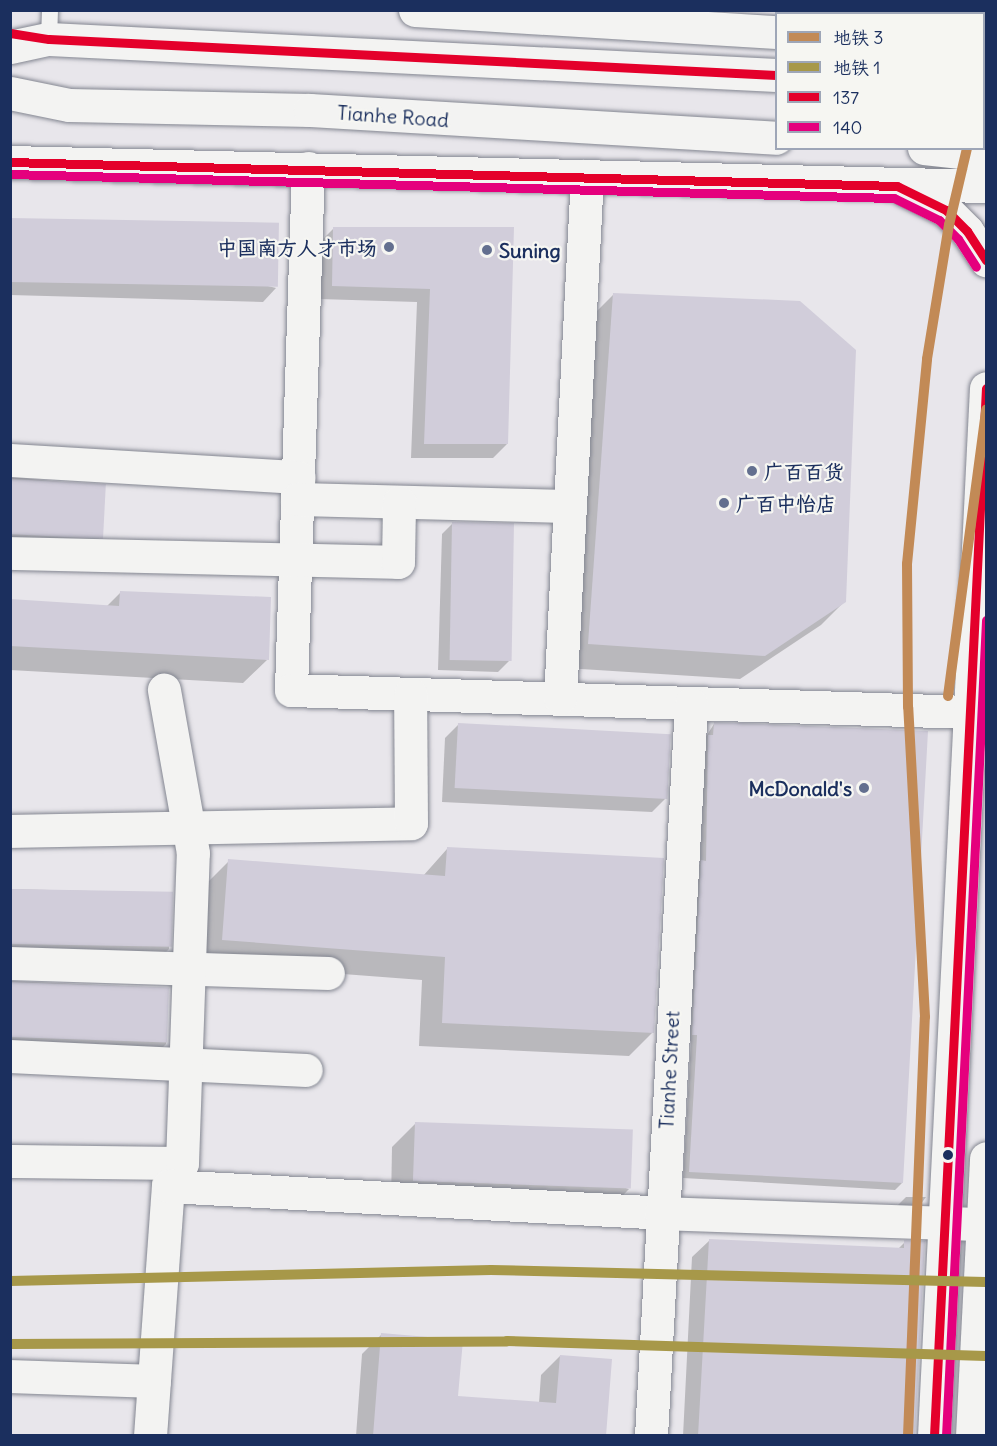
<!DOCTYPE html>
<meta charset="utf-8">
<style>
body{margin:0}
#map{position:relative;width:997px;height:1446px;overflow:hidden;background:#e8e6eb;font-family:Delius,"LXGW WenKai TC",sans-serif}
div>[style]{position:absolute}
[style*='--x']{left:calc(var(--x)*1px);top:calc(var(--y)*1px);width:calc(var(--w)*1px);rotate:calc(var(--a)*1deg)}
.shadow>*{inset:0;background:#0003;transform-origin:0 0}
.building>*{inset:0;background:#d1cdda;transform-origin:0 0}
.roads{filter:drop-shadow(0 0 2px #838691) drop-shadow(0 0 2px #838691)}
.service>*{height:16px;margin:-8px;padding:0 8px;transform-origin:8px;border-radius:8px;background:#f3f3f2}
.minor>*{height:33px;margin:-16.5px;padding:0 16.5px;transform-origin:16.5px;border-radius:16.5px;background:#f3f3f2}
.tertiary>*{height:33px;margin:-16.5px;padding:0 16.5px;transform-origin:16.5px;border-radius:16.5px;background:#f3f3f2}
.secondary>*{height:33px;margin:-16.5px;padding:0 16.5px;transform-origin:16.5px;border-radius:16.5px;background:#f3f3f2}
.trunk>*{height:33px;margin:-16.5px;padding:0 16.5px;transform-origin:16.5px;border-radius:16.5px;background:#f3f3f2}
.bus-1>*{height:9px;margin:-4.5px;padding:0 4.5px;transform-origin:4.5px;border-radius:4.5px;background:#e4002b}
.bus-2>*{height:9px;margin:-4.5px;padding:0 4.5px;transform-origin:4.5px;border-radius:4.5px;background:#e5007d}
.metro-1>*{height:10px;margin:-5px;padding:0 5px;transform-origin:5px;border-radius:5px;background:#c28a56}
.metro-2>*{height:10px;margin:-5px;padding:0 5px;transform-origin:5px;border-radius:5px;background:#a79849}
.dots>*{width:16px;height:16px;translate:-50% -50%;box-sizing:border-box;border:3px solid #f6f6f2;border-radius:50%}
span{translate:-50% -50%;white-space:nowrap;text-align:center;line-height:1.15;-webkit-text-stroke:4.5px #f6f6f2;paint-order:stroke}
.street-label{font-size:20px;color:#1b2f5e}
.poi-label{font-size:20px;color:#1b2f5e;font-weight:700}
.right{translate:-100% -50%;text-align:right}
.left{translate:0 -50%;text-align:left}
.frame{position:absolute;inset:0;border:12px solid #1b2f5e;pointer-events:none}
.legend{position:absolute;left:775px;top:12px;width:210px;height:138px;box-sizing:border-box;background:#f6f6f2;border:2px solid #9ea6b7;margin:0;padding:8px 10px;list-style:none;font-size:18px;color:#1b2f5e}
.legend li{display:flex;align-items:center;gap:12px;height:30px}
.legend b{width:30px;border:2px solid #9ea6b7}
</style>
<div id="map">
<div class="shadow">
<div style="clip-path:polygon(10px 220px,276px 288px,263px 302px,10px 295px)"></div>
<div style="clip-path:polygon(334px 228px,513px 228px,507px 444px,493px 458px,411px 458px,417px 302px,319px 299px,320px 242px)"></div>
<div style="clip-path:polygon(614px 294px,845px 601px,821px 625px,740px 679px,565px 668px,590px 318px)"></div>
<div style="clip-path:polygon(10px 477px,104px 486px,101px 536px,77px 559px,10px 557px)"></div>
<div style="clip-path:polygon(453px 523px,509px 661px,498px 672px,438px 670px,442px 534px)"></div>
<div style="clip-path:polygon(121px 592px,267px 660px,243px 683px,10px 670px,10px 600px,106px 607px)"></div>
<div style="clip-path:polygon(459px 724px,666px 798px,652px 812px,442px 802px,445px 738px)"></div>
<div style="clip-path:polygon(714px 724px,902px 1183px,895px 1190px,683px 1178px,691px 1041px,685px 1041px,695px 869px,700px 864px,702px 743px)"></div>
<div style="clip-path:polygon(447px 849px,653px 1032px,629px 1056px,419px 1046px,422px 980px,199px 963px,205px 885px,229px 861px,423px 876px)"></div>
<div style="clip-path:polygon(10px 889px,171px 893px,169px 949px,146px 972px,10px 968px)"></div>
<div style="clip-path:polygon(10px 981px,168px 988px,166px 1044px,142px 1068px,10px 1063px)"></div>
<div style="clip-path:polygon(416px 1123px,629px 1189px,606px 1213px,391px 1204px,392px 1147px)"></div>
<div style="clip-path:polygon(906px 1197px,926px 1197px,912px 1216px,892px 1211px)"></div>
<div style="clip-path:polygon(710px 1240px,897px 1250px,905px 1242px,914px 1436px,683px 1436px,692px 1257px)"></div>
<div style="left:961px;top:1246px;width:190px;height:21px;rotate:93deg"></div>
<div style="clip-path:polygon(381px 1335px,456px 1397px,539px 1403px,541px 1375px,560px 1356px,605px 1436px,356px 1436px,362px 1354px)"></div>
</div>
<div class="building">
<div style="left:10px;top:218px;width:269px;height:64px;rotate:1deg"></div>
<div style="clip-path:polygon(333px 227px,514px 227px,508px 444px,424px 444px,430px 289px,332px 286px)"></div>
<div style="clip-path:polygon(613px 293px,800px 301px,856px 350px,846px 602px,765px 656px,588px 644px)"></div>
<div style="left:10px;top:479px;width:96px;height:55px;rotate:3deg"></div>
<div style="left:452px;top:522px;width:62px;height:138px;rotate:1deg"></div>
<div style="clip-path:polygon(120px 591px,271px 597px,269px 660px,10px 646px,10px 599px,119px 606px)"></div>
<div style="clip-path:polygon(714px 722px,928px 731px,903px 1183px,689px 1172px,697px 1035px,692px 1035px,701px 860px,706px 861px,708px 735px,713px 735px)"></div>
<div style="left:458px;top:723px;width:213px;height:65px;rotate:3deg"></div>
<div style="clip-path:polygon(447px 847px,664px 858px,654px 1033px,442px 1023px,445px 957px,222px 940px,228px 859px,445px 876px)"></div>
<div style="left:10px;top:889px;width:163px;height:55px;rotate:1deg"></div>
<div style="left:10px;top:982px;width:159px;height:55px;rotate:2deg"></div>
<div style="left:415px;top:1122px;width:218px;height:59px;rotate:2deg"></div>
<div style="clip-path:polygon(709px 1239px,904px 1248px,904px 1240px,925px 1241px,915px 1436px,698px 1436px)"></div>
<div style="clip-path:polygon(381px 1333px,463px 1340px,458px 1396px,556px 1403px,560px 1355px,612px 1359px,606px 1436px,373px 1436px)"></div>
</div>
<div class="roads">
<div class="service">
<div style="--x:49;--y:39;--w:29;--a:-88"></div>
</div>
<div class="minor">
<div style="--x:951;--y:14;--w:4;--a:-63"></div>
<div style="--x:308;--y:168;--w:522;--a:91.87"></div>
<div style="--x:291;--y:690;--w:679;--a:1.86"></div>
<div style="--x:10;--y:460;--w:289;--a:3.4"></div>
<div style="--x:297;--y:499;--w:272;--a:1.5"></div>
<div style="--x:10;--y:553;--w:388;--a:1.3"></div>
<div style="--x:398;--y:562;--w:60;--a:-89"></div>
<div style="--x:560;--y:698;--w:523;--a:-87.04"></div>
<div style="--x:10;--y:831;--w:401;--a:-1.1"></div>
<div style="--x:411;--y:823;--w:129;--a:-90.4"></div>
<div style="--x:10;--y:963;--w:318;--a:1.8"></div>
<div style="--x:10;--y:1056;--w:296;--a:2.7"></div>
<div style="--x:10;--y:1161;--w:172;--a:0.7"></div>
<div style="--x:182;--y:1163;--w:310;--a:-88"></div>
<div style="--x:193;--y:853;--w:166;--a:-100.1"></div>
<div style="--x:10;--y:1376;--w:144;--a:2"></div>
<div style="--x:150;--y:1436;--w:251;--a:-85.9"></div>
<div style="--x:168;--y:1186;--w:494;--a:3.1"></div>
<div style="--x:661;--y:1213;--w:322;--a:2"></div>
<div style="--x:651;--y:1436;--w:733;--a:-86.87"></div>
<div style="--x:934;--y:1436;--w:1049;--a:-87.16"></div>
</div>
<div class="tertiary">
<div style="--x:969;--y:14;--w:4;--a:-63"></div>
<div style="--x:984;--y:53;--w:2;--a:27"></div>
</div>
<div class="secondary">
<div style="--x:415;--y:10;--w:362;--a:3.5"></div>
<div style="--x:10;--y:162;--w:976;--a:1.41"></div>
<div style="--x:904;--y:189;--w:47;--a:26.6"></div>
<div style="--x:946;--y:210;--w:30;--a:45"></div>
<div style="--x:967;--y:231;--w:35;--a:57"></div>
<div style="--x:972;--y:1436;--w:278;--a:-87.1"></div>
</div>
<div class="trunk">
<div style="--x:10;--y:47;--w:40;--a:-12"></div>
<div style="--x:49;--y:39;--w:728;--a:2.83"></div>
<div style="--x:984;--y:73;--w:2;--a:0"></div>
<div style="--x:10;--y:93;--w:60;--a:11.5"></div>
<div style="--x:69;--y:105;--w:241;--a:1.2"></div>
<div style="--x:310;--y:110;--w:467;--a:3.4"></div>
<div style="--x:924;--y:148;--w:62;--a:6.4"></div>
</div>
</div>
<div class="bus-1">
<div style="--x:10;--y:33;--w:39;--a:9"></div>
<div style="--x:49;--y:39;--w:728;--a:2.83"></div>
<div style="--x:10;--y:162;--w:887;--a:1.55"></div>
<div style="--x:897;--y:186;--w:55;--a:26.1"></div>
<div style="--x:946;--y:210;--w:30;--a:45"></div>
<div style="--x:967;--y:231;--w:35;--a:57"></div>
<div style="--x:934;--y:1436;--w:1049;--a:-87.16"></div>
</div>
<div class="bus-2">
<div style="--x:10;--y:174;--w:884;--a:1.56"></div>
<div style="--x:894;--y:198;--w:50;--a:26.1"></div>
<div style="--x:939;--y:220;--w:27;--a:45"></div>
<div style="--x:958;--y:239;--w:33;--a:57"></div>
<div style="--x:946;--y:1436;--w:817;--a:-87.19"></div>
</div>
<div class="metro-1">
<div style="--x:948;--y:696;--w:289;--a:-82.4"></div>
<div style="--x:908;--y:1436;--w:419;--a:-87.7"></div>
<div style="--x:925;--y:1017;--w:310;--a:-93.1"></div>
<div style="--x:908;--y:707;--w:143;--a:-90.4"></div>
<div style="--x:907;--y:564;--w:206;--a:-84.4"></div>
<div style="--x:927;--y:359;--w:136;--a:-80.7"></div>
<div style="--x:949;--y:225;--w:79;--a:-76.8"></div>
</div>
<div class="metro-2">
<div style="--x:10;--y:1281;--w:481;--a:-1.3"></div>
<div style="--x:491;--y:1270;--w:495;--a:1.4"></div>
<div style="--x:10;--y:1344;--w:497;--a:-0.3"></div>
<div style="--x:507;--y:1341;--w:479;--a:1.8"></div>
</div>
<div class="dots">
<div style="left:389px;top:247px;background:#636f8f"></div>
<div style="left:487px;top:250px;background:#636f8f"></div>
<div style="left:752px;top:471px;background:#636f8f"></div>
<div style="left:724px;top:503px;background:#636f8f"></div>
<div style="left:864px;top:788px;background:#636f8f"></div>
<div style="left:948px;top:1155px;background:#1b2f5e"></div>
</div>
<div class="street-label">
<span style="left:393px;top:116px;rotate:4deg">Tianhe Road</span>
<span style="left:669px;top:1070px;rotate:-87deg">Tianhe Street</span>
</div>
<div class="poi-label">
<span class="right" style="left:377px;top:247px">中国南方人才市场</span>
<span class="left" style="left:499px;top:250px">Suning</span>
<span class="left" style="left:764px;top:471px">广百百货</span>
<span class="left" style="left:736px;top:503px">广百中怡店</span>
<span class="right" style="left:852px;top:788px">McDonald's</span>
</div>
<div class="frame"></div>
<ul class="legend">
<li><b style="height:8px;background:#c28a56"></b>地铁 3</li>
<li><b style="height:8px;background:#a79849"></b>地铁 1</li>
<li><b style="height:8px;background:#e4002b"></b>137</li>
<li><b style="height:8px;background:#e5007d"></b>140</li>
</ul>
</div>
